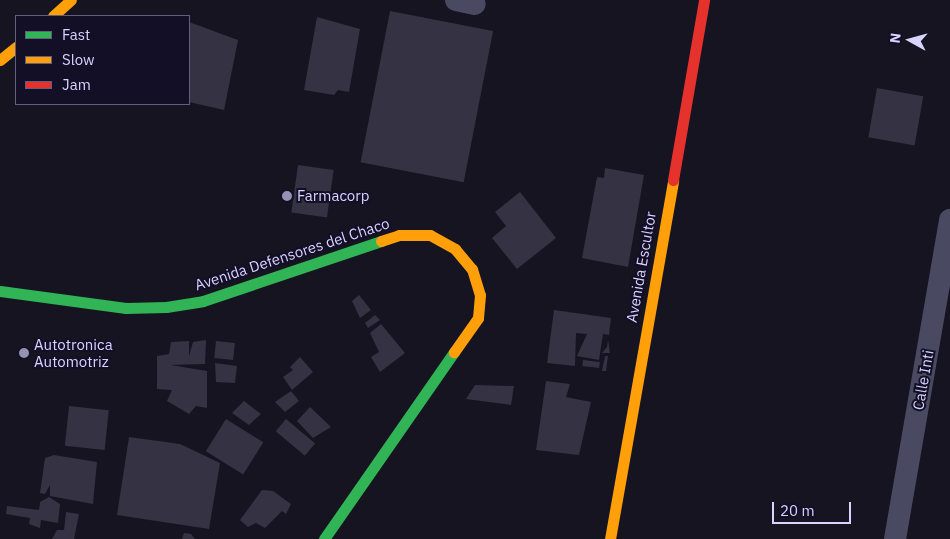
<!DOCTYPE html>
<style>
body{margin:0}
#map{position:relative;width:950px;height:539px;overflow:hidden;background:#161421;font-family:"IBM Plex Sans",sans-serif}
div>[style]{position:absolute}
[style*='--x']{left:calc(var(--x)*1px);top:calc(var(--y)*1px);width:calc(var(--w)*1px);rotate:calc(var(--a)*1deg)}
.building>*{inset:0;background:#343243;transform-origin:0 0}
.street>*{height:22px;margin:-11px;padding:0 11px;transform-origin:11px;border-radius:11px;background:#4a4962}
.fast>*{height:11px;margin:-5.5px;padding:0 5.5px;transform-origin:5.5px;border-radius:5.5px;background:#30b455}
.slow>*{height:11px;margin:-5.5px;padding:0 5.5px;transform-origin:5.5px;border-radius:5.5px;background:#ff9f0a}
.jam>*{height:11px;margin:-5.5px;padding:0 5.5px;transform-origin:5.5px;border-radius:5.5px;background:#e5322d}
.dots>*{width:14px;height:14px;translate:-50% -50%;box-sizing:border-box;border:2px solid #130f26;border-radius:50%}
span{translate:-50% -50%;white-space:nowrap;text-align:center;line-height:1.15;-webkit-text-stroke:4px #130f26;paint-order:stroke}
.poi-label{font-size:15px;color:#d9d4ff}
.left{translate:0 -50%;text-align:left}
.street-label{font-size:15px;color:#d9d4ff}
.legend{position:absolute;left:15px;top:15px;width:175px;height:90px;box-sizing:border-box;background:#130f26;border:1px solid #625e7d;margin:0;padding:6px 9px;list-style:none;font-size:15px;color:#d9d4ff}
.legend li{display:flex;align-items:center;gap:10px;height:25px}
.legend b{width:25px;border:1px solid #625e7d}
.north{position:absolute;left:885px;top:15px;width:50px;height:50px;-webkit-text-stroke:4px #130f26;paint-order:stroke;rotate:277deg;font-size:14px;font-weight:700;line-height:20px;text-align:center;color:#d9d4ff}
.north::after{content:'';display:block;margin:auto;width:18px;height:22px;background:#d9d4ff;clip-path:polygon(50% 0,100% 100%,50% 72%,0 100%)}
.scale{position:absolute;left:772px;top:502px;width:79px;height:22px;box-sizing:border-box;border:2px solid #d9d4ff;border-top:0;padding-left:6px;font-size:15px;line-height:18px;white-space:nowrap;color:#d9d4ff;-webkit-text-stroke:4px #130f26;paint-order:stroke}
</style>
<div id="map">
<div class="building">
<div style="left:390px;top:11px;width:105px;height:154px;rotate:11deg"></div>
<div style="clip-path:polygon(317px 17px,360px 29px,349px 92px,338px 90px,334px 95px,304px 90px)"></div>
<div style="clip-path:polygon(189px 22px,238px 40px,224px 110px,189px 102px)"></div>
<div style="left:877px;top:88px;width:47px;height:50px;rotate:10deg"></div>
<div style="left:298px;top:165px;width:36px;height:48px;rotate:8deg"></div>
<div style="clip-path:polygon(605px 168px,644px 175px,628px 267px,582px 258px,597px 177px,604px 178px)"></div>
<div style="clip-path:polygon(520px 192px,556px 238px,517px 269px,492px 238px,506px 226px,495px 212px)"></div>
<div style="clip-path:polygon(359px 295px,371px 310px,360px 318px,352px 301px)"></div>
<div style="clip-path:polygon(554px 310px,611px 318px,609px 335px,603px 334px,599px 360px,577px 356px,587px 334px,576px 333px,575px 366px,547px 363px)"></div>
<div style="clip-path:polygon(375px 315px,380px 320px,368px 328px,365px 323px)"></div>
<div style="clip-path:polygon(381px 324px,405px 353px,380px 372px,371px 357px,379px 352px,370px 333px)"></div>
<div style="clip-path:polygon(206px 340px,205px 364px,171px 365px,207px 371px,207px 408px,196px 406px,189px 414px,167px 401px,172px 390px,157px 389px,157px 356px,169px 354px,171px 342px,189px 341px,189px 356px,193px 342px)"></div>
<div style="clip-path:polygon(608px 340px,610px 353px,602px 353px,607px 347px)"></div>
<div style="left:216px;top:341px;width:19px;height:17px;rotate:6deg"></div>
<div style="clip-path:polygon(605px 356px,608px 356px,606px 371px,602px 371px)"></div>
<div style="clip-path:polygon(300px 357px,313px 372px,292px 390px,283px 377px,293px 370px,290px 367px)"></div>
<div style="left:583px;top:360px;width:17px;height:6px;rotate:7deg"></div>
<div style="clip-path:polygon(215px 363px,237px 366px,235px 383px,216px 382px)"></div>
<div style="clip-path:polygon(546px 381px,570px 384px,566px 397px,591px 402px,579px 455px,536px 450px)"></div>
<div style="clip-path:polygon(475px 385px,514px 386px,511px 405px,466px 399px)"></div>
<div style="clip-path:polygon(291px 391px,299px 401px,285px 412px,275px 402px)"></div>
<div style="clip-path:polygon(244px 401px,261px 414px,249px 425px,232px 413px)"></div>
<div style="left:69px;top:406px;width:40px;height:40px;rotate:6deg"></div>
<div style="clip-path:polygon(310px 407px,331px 427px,313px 438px,297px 421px)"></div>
<div style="left:226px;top:419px;width:44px;height:38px;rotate:32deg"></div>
<div style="left:286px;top:419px;width:38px;height:16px;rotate:40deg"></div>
<div style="clip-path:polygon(129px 437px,180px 444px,220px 463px,209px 529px,117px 515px)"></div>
<div style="clip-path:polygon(54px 455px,97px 462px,93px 504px,50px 496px,50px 485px,45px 494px,40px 493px,45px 458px)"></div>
<div style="clip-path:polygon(262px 490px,273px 491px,291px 504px,286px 514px,282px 511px,265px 528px,256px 523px,248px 527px,240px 520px)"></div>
<div style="clip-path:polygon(49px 497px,60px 504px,58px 523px,41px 520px,40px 528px,29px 524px,30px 518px,6px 514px,7px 506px,39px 510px,40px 502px)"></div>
<div style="clip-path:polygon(66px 512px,79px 514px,74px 539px,52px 539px,57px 530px,64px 530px)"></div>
<div style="clip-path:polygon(184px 533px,191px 534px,195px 539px,182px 539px)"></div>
</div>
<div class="street">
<div style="--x:456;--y:0;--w:19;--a:12"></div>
<div style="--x:895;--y:539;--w:324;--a:-80.2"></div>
</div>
<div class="fast">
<div style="--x:0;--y:291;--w:127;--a:7.7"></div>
<div style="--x:126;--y:308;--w:40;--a:-1.4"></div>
<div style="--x:166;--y:307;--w:37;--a:-9"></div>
<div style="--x:203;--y:301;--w:188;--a:-18.6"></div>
<div style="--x:324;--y:539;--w:228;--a:-55.2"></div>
</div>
<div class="slow">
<div style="--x:53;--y:16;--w:24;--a:-42"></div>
<div style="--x:0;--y:60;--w:21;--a:-39"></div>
<div style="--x:381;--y:241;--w:19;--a:-18"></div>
<div style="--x:399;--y:235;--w:31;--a:0"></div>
<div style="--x:430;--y:235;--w:29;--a:29"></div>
<div style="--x:455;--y:249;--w:26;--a:50"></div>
<div style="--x:472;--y:269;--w:27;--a:73"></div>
<div style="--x:480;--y:295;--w:23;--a:95"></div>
<div style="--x:478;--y:318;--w:42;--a:125.2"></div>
<div style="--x:610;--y:539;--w:364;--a:-80"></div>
</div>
<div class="jam">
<div style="--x:673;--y:180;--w:183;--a:-80.2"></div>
</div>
<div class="dots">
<div style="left:287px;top:196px;background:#9591b1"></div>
<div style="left:24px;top:353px;background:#9591b1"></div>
</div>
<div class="poi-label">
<span class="left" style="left:297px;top:196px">Farmacorp</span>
<span class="left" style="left:34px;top:353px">Autotronica<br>Automotriz</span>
</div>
<div class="street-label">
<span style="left:292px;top:254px;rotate:-18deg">Avenida Defensores del Chaco</span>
<span style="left:641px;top:267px;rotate:-80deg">Avenida Escultor</span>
<span style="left:923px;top:380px;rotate:-80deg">Calle Inti</span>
</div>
<ul class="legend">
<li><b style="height:6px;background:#30b455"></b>Fast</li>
<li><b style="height:6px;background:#ff9f0a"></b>Slow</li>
<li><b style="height:6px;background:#e5322d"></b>Jam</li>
</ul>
<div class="north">N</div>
<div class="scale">20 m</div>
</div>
